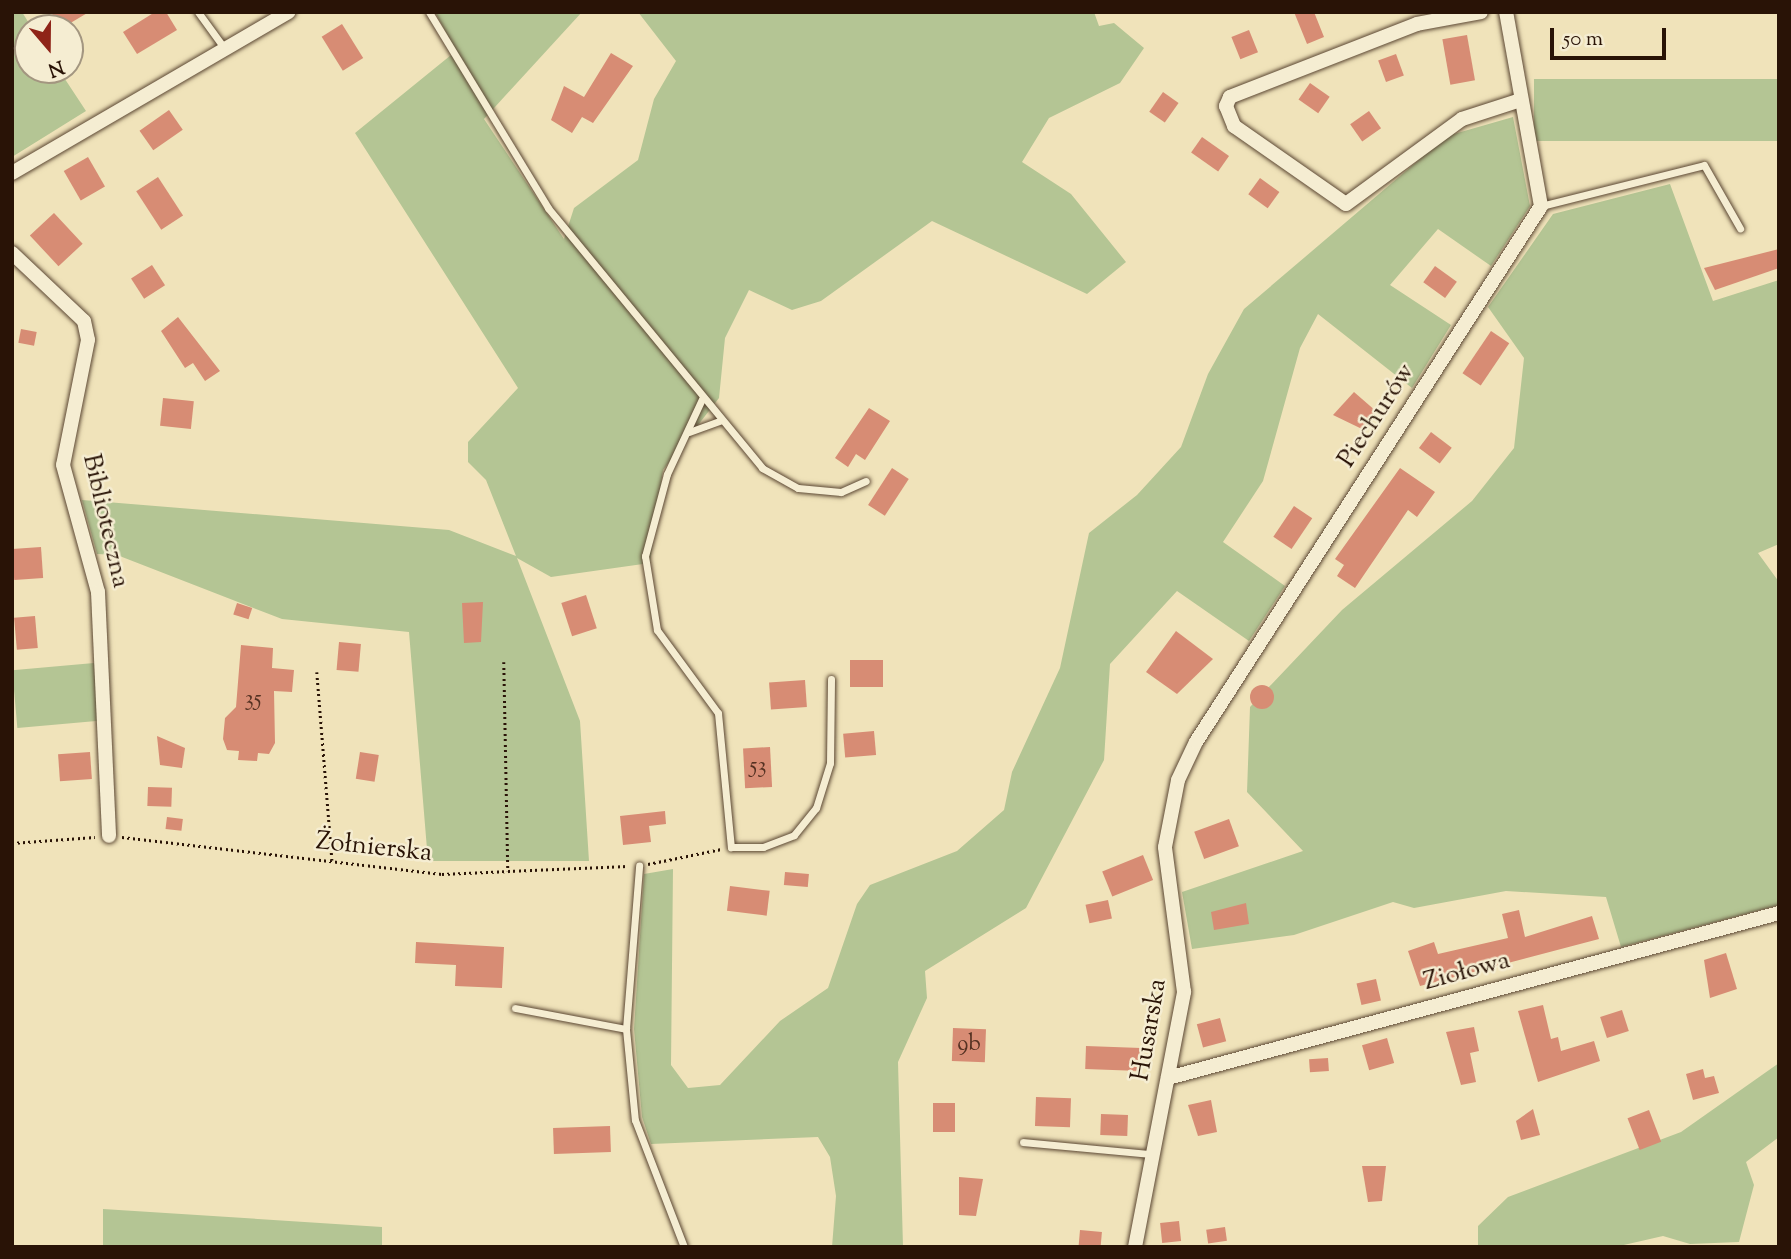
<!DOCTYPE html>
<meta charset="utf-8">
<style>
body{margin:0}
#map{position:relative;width:1791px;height:1259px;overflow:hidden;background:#f0e3ba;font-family:"Sorts Mill Goudy",serif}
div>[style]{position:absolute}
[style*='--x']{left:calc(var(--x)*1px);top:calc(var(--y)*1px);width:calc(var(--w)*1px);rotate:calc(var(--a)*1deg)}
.green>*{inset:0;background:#b4c594;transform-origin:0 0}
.building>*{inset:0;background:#d78c74;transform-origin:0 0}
.round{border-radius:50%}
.path>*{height:2.5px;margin-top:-1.25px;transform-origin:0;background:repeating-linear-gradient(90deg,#291306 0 2px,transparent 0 5.5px)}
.roads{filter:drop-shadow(0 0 2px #5b4733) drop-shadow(0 0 2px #5b4733)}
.lane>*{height:7px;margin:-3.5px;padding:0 3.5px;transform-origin:3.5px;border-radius:3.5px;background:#f5edd2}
.street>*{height:14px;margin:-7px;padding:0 7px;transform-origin:7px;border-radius:7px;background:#f5edd2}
span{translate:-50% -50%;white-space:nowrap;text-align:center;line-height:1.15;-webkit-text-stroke:5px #f5edd2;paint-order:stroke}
.number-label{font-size:23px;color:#543122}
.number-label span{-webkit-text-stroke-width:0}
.street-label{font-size:26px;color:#291306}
.frame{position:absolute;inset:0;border:14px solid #291306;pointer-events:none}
.north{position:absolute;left:14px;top:14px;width:70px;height:70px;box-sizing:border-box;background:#f5edd2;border:2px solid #a39680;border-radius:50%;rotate:160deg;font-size:19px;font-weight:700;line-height:28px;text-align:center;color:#291306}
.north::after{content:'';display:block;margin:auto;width:24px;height:32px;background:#8f2418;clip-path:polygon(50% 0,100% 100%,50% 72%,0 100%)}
.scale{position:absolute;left:1550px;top:28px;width:116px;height:32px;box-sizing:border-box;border:4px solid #291306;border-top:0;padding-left:9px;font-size:21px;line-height:24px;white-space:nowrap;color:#291306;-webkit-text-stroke:5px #f5edd2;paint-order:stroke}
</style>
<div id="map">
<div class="green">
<div style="clip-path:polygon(12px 12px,22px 12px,32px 28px,28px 70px,59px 70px,86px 111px,12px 157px)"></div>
<div style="clip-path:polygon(435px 12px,582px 12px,484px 119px,564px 239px,574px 208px,638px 160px,654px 99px,676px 61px,638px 12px,1094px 12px,1099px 26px,1114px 23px,1144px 48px,1120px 83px,1049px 118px,1022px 162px,1071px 194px,1126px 262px,1087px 294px,932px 221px,821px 301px,792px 310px,749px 290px,725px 338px,719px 398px,663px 470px,650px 563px,551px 577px,517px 558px,580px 721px,589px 861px,428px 861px,409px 632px,282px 619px,117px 555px,97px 554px,82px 500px,449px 530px,516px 556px,486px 480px,468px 462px,468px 442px,518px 388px,355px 133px,456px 51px)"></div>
<div style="left:1779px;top:79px;width:62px;height:245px;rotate:90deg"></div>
<div style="clip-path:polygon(1513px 117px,1530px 206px,1491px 266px,1438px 229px,1390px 285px,1451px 325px,1412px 388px,1318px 314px,1300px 348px,1263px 481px,1223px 542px,1285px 586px,1249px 641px,1177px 591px,1110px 664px,1104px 760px,1026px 908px,925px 971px,927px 998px,898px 1062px,903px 1247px,832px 1247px,836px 1196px,830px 1157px,818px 1137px,651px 1144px,642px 1117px,634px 1029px,644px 874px,673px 869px,671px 1065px,688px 1088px,720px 1085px,780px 1021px,828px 988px,857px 904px,870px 885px,957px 851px,1004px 810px,1012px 772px,1060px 668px,1089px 533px,1137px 495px,1181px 447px,1208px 374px,1244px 309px,1447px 136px)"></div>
<div style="clip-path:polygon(1670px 184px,1713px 301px,1779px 280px,1779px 544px,1758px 553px,1779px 582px,1779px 905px,1621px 947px,1606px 897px,1506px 891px,1414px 908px,1393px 902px,1294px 935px,1192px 949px,1182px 892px,1303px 851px,1247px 792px,1250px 707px,1342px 610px,1472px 501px,1514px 448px,1524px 358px,1488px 307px,1553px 214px)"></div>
<div style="left:94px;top:663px;width:58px;height:82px;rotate:85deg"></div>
<div style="clip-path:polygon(1779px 1063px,1779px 1137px,1746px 1162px,1754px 1185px,1739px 1242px,1690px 1244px,1663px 1236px,1615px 1247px,1478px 1246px,1478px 1226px,1508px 1197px,1681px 1132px)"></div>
<div style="clip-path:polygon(103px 1209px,382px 1227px,382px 1247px,103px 1247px)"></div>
</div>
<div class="building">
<div style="clip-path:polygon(52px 12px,89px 12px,62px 28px,55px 28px)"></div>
<div style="clip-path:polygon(155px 12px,166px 12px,177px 30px,137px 54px,123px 32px)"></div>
<div style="clip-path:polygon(1294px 12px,1314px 12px,1324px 37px,1307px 44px)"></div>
<div style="left:342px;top:24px;width:40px;height:24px;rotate:58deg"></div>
<div style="left:1249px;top:30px;width:24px;height:19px;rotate:68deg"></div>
<div style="left:1467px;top:35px;width:46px;height:25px;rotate:80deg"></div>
<div style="clip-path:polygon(611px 53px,633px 66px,593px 123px,582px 117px,572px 133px,551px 120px,564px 86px,584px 97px)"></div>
<div style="left:1396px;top:54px;width:23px;height:19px;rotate:70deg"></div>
<div style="left:1310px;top:83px;width:24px;height:20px;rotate:35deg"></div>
<div style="left:1163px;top:92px;width:19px;height:24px;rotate:35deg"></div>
<div style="left:169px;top:110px;width:24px;height:36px;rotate:55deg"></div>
<div style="left:1369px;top:111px;width:21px;height:23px;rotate:55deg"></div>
<div style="left:1202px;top:137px;width:33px;height:19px;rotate:35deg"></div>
<div style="left:88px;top:157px;width:34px;height:28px;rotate:60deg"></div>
<div style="left:158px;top:177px;width:46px;height:26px;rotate:57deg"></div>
<div style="left:1260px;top:178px;width:24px;height:20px;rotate:36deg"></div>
<div style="left:54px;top:213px;width:42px;height:33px;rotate:47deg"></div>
<div style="clip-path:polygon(1779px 249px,1779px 268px,1715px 290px,1704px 268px)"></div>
<div style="left:152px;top:265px;width:24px;height:25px;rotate:57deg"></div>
<div style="left:1435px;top:266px;width:27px;height:20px;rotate:36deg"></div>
<div style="clip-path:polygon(178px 317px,220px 371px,205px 381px,193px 363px,185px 368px,161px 331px)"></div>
<div style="left:21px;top:329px;width:16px;height:14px;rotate:11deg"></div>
<div style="left:1491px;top:331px;width:22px;height:51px;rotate:34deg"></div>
<div style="clip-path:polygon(1354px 392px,1377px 412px,1362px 429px,1333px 415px)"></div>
<div style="left:163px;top:398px;width:31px;height:28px;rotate:6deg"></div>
<div style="clip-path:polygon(869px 408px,890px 421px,865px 460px,856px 454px,848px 467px,835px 458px)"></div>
<div style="left:1431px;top:432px;width:26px;height:20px;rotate:37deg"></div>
<div style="left:892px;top:468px;width:20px;height:44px;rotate:33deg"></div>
<div style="clip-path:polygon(1400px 468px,1435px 492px,1417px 517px,1408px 510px,1355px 588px,1337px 576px,1344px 565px,1335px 559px)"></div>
<div style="left:1294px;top:506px;width:22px;height:37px;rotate:34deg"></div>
<div style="left:41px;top:547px;width:31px;height:29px;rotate:86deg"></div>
<div style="left:586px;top:595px;width:35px;height:26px;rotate:72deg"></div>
<div style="clip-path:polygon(483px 602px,481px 642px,464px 643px,462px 603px)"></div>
<div style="left:237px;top:603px;width:16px;height:12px;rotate:18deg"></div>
<div style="left:35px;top:616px;width:32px;height:21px;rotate:85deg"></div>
<div style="clip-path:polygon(1176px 631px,1213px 659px,1177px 694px,1146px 672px)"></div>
<div style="left:339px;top:642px;width:22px;height:28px;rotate:5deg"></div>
<div style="clip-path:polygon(241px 645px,273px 648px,272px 668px,294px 670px,292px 692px,274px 691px,275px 743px,269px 754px,258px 753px,257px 761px,238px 760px,239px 751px,227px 750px,223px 739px,225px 718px,236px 707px)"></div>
<div style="left:850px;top:660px;width:33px;height:27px"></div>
<div style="left:805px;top:680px;width:27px;height:36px;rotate:86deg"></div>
<div class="round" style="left:1250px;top:685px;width:24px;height:24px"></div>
<div style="left:874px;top:731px;width:24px;height:31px;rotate:85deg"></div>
<div style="clip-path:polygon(157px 736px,185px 748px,182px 768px,160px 765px)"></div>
<div style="left:770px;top:747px;width:40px;height:27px;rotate:87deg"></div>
<div style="left:90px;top:752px;width:27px;height:32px;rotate:86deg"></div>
<div style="left:360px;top:752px;width:19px;height:27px;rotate:9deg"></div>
<div style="left:148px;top:787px;width:24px;height:19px;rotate:2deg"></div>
<div style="clip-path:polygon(665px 811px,666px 824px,649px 826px,651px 842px,623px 845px,620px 816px)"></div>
<div style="left:167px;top:817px;width:16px;height:12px;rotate:7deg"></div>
<div style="left:1229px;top:819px;width:29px;height:37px;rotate:70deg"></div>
<div style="left:1143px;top:855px;width:27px;height:44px;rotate:68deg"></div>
<div style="left:785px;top:872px;width:24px;height:13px;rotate:5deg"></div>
<div style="left:730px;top:886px;width:40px;height:25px;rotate:7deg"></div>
<div style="left:1108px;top:900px;width:19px;height:23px;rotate:78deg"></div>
<div style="clip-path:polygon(1246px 903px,1249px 924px,1214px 930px,1211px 912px)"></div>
<div style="clip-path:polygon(1519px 910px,1525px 937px,1592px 916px,1599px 939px,1420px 986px,1408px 951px,1434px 942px,1438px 954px,1508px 938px,1502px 914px)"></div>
<div style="clip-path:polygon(416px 942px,504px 947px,502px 988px,455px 986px,456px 965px,415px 963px)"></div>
<div style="clip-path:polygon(1726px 953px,1737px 989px,1710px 998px,1704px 960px)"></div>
<div style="left:1376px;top:979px;width:22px;height:20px;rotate:77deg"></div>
<div style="clip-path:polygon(1543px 1005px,1551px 1039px,1558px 1037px,1561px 1051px,1594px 1041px,1600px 1061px,1538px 1082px,1518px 1011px)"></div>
<div style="left:1622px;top:1010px;width:22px;height:23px;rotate:72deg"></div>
<div style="left:1220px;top:1018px;width:24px;height:24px;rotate:75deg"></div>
<div style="clip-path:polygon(1474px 1027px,1479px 1051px,1470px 1053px,1476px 1082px,1461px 1085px,1446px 1032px)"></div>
<div style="left:953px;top:1028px;width:33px;height:33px;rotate:2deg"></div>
<div style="left:1387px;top:1038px;width:26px;height:26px;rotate:74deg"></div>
<div style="left:1086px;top:1046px;width:55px;height:23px;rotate:2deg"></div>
<div style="left:1328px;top:1058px;width:13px;height:19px;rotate:86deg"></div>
<div style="clip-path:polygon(1703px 1069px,1705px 1078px,1714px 1076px,1719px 1093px,1693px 1100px,1686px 1074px)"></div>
<div style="left:1036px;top:1097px;width:35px;height:29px;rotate:2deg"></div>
<div style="clip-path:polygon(1211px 1100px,1217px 1132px,1198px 1136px,1188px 1105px)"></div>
<div style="left:933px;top:1103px;width:22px;height:29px"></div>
<div style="clip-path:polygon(1533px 1109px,1540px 1135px,1521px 1140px,1516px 1121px)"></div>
<div style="left:1649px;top:1110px;width:34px;height:23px;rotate:69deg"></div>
<div style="left:1101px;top:1114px;width:27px;height:21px;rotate:2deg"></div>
<div style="left:610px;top:1126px;width:26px;height:57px;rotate:88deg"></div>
<div style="clip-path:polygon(1362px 1166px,1386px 1166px,1382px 1201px,1368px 1202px)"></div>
<div style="clip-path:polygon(959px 1177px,983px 1179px,976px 1216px,959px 1215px)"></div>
<div style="left:1179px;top:1221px;width:20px;height:19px;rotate:84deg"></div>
<div style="left:1225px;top:1227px;width:14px;height:19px;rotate:82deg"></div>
<div style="left:1080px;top:1230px;width:22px;height:17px;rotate:5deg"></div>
</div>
<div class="path">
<div style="--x:504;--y:662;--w:209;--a:88.9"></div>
<div style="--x:317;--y:672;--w:189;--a:85.4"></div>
<div style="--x:122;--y:837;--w:322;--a:6.6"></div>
<div style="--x:442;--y:874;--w:186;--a:-2.5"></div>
<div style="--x:12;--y:843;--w:83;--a:-4.1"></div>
<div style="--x:648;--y:864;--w:75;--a:-11.6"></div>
</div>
<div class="roads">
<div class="lane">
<div style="--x:198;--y:12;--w:41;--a:54"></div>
<div style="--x:429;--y:12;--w:229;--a:58.7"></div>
<div style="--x:548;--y:208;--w:337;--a:50.5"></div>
<div style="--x:762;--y:468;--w:41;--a:29.1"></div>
<div style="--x:798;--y:488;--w:43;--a:5.3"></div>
<div style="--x:841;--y:492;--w:27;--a:-24"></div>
<div style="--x:1541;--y:206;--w:168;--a:-14.1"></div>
<div style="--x:1704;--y:165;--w:73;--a:60.3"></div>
<div style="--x:702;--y:399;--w:83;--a:115"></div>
<div style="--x:667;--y:474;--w:85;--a:105"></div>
<div style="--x:645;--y:556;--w:75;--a:80.8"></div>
<div style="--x:657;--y:630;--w:103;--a:53.7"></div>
<div style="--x:718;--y:713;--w:135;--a:84.5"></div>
<div style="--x:731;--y:847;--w:32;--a:0"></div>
<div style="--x:763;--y:847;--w:33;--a:-21"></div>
<div style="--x:794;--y:835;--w:35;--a:-51"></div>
<div style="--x:816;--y:808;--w:47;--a:-72.7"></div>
<div style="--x:830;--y:763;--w:84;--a:-89.3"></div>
<div style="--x:689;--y:432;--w:33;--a:-20"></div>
<div style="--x:515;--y:1008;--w:113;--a:10.7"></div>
<div style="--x:626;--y:1029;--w:91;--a:84.4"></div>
<div style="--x:635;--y:1120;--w:136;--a:68.9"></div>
<div style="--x:626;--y:1029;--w:164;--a:-85.4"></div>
<div style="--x:1023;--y:1142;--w:128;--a:5.4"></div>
</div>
<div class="street">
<div style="--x:1481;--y:12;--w:65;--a:169.4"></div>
<div style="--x:1417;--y:24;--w:201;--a:158.7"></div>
<div style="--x:1230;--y:97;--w:10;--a:114"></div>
<div style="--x:1226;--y:106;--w:22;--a:68"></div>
<div style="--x:1234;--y:126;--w:136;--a:34.9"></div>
<div style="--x:1346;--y:204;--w:144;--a:-36.2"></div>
<div style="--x:1462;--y:119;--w:62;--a:-17.9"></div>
<div style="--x:12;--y:173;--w:320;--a:-30.2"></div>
<div style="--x:12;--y:253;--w:99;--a:43.4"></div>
<div style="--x:84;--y:321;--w:19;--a:78"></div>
<div style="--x:88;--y:340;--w:127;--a:101.3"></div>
<div style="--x:63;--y:465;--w:132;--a:74.6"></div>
<div style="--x:98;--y:592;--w:244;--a:87.4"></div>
<div style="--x:1168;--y:1078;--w:633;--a:-15.11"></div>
<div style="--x:1135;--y:1247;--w:260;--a:-79.1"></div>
<div style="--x:1184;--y:992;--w:146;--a:-97.5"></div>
<div style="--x:1165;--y:847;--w:68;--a:-79"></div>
<div style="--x:1178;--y:780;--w:42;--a:-64.7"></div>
<div style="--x:1196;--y:742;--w:637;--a:-57.23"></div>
<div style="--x:1541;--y:206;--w:197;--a:-100.2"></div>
</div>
</div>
<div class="number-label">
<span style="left:253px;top:700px">35</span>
<span style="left:758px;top:767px">53</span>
<span style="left:969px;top:1045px">9b</span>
</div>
<div class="street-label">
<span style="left:1377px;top:416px;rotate:-57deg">Piechurów</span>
<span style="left:105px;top:521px;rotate:77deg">Biblioteczna</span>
<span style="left:374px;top:848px;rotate:6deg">Żołnierska</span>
<span style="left:1467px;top:972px;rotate:-15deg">Ziołowa</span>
<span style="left:1150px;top:1030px;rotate:-80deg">Husarska</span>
</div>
<div class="frame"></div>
<div class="north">N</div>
<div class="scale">50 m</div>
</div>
